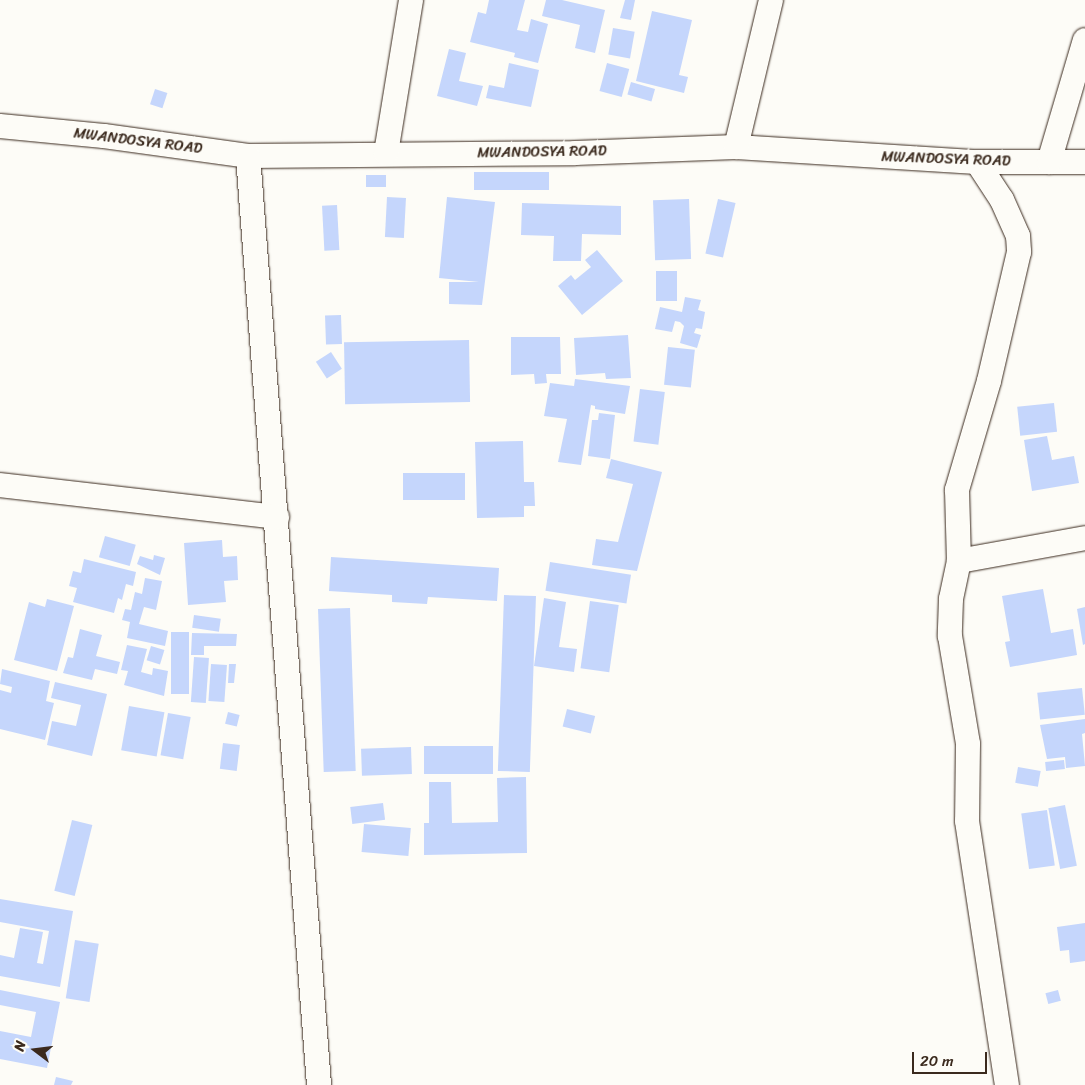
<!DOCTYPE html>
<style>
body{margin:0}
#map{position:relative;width:1085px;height:1085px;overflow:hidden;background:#fdfcf7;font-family:Sriracha,sans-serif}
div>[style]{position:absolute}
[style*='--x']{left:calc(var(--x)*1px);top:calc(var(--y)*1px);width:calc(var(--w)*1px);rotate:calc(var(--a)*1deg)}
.building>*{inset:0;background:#c5d6fc;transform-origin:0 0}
.roads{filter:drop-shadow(0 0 1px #3b2a1e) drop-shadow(0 0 1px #3b2a1e)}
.minor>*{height:24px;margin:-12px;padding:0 12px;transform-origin:12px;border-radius:12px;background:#fdfcf7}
span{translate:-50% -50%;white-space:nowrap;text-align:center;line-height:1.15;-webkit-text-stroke:5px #fdfcf7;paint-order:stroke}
.street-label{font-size:15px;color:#3b2a1e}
.north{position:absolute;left:10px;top:1025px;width:50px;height:50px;-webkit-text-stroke:4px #fdfcf7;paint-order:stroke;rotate:285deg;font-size:14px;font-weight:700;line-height:20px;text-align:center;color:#3b2a1e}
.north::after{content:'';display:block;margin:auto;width:18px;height:22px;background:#3b2a1e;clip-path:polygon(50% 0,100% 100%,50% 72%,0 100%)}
.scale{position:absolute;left:912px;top:1052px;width:75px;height:22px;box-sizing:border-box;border:2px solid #3b2a1e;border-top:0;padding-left:6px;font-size:15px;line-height:18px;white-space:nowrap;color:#3b2a1e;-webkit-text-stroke:4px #fdfcf7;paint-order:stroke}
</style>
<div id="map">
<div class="building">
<div style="clip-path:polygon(489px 0,525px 0,517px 30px,528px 32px,531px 19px,548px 24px,538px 63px,514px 57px,515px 53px,470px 42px,478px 12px,486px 14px)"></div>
<div style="clip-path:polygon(546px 0,562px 0,605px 10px,595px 53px,575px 48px,580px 25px,542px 16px)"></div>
<div style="clip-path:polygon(625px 0,635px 0,631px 20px,620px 18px)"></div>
<div style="clip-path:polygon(652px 11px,692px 20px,679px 75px,688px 77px,684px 93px,636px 81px)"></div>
<div style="left:613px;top:28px;width:22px;height:27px;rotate:10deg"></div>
<div style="clip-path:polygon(449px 49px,466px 53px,459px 81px,483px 86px,477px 106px,437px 96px)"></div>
<div style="clip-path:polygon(509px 63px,539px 70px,531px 107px,486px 98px,489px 85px,504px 88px)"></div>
<div style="left:607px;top:63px;width:23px;height:29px;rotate:15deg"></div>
<div style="left:631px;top:82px;width:25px;height:13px;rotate:16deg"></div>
<div style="left:155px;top:89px;width:13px;height:16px;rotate:18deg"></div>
<div style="left:549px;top:172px;width:18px;height:75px;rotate:90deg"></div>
<div style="left:366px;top:175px;width:20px;height:12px"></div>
<div style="left:387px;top:197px;width:19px;height:40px;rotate:3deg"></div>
<div style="clip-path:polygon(447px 197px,495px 202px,482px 305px,449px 304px,449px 282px,479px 282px,439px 278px)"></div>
<div style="left:689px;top:199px;width:60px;height:36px;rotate:88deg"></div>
<div style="left:718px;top:199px;width:18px;height:56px;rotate:13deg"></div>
<div style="clip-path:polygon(522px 203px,621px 206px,621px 235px,582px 234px,581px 261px,553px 261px,554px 236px,521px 235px)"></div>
<div style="left:337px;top:205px;width:45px;height:15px;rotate:87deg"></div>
<div style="clip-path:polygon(597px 250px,623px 281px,582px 315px,558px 286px,571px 275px,575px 280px,591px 267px,585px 260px)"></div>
<div style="left:656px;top:271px;width:21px;height:30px"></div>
<div style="clip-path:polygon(685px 297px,701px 300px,698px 310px,705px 312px,702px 329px,696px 328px,694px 333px,701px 335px,697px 348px,680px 343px,684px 326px,680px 322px,675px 321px,672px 332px,655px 329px,660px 307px,682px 312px)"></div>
<div style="left:341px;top:315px;width:29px;height:16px;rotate:88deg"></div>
<div style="clip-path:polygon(628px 335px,631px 378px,606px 379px,605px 373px,576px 375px,574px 338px)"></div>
<div style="clip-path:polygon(511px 337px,560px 337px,561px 374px,546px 374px,547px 383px,535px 384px,534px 374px,511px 375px)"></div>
<div style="left:469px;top:340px;width:62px;height:125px;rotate:89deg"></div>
<div style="left:668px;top:347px;width:27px;height:38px;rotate:6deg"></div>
<div style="left:331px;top:352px;width:20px;height:18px;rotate:57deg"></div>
<div style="clip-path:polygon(575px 379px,630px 386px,625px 414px,595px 409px,595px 406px,591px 405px,581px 465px,558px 462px,567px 419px,544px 416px,550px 383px,574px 386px)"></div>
<div style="left:640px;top:389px;width:25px;height:53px;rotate:7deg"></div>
<div style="left:1054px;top:403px;width:29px;height:37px;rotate:84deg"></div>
<div style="clip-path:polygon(599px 413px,615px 415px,610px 459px,588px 456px,592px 420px,598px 420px)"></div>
<div style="clip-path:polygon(1047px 436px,1052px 460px,1074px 456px,1079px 483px,1032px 491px,1024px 440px)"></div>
<div style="clip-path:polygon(523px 441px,524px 482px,534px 482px,535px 506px,524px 506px,524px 517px,477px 518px,475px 442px)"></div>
<div style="clip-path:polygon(611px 459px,662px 472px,637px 571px,592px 565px,596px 539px,618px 542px,633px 484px,606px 478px)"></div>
<div style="left:465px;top:473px;width:27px;height:62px;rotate:90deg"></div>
<div style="left:105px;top:536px;width:32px;height:22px;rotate:16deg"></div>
<div style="clip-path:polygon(222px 540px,223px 557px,237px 556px,238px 580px,224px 581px,226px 602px,188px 605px,184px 543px)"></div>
<div style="clip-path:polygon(154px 555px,165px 558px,160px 575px,137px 564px,140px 556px,153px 560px)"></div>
<div style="clip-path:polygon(331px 557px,499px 568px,497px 601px,428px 597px,427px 604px,392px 602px,392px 595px,329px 591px)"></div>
<div style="clip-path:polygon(84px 559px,136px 572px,133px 586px,126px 584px,122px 600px,118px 598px,114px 613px,73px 602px,77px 588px,69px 586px,73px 571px,81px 573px)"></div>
<div style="left:550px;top:562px;width:82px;height:29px;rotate:9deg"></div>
<div style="clip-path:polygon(145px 578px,162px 581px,156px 610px,144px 607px,139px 624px,168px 631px,165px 646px,127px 638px,130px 622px,122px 620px,125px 609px,131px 610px,135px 592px,142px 594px)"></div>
<div style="clip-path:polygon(1043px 589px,1051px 633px,1073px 629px,1077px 655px,1010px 667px,1005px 642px,1010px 641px,1002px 596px)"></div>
<div style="left:504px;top:595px;width:32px;height:176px;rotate:2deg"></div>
<div style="clip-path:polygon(544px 598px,566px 602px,559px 647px,577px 649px,574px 672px,534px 666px)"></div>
<div style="clip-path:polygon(47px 599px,74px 606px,57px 671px,14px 660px,29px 602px,45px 607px)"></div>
<div style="left:590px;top:601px;width:29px;height:68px;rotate:8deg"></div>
<div style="clip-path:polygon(1085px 607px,1085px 644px,1083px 645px,1077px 609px)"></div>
<div style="left:350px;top:608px;width:163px;height:32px;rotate:88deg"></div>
<div style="left:194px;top:615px;width:27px;height:13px;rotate:8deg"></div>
<div style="clip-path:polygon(80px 629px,102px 635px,96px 656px,120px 662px,117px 674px,95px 669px,92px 680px,63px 673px,68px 657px,73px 658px)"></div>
<div style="left:171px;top:632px;width:18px;height:62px"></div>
<div style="clip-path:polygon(192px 633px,237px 634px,236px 646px,204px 646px,204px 655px,191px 655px)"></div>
<div style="clip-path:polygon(127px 645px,147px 649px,141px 672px,152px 675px,153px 668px,168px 671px,164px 696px,124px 685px,128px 671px,121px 670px)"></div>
<div style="left:151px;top:646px;width:14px;height:15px;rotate:17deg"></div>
<div style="left:194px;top:657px;width:15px;height:45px;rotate:4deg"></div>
<div style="left:211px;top:664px;width:16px;height:37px;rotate:4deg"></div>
<div style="clip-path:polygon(229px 664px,236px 664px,234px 683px,228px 683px)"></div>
<div style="clip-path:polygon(2px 669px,50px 681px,46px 701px,54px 703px,45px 740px,0 729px,0 690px,11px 693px,12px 687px,0 684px)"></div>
<div style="clip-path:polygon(55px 682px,107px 694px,92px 756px,47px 745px,52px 721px,76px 726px,81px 705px,51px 698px)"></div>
<div style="left:1082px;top:688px;width:27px;height:45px;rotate:84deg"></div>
<div style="left:129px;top:706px;width:36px;height:45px;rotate:10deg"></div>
<div style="left:567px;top:709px;width:29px;height:18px;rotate:14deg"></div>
<div style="left:228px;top:712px;width:12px;height:12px;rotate:14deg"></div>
<div style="left:168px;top:713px;width:23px;height:43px;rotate:10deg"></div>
<div style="clip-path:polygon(1085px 719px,1085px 733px,1082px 734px,1085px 766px,1066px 768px,1065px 757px,1047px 759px,1040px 725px)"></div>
<div style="left:223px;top:743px;width:17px;height:26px;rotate:7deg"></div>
<div style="left:493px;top:746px;width:28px;height:69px;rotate:90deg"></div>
<div style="left:411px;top:747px;width:27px;height:50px;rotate:88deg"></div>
<div style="left:1064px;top:760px;width:9px;height:19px;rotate:84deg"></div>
<div style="left:1018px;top:767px;width:23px;height:16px;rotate:10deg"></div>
<div style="clip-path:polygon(526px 777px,527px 853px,424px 855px,424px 823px,429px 823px,429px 782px,451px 782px,452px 823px,498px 822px,497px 778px)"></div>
<div style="left:383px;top:803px;width:17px;height:33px;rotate:83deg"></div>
<div style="left:1065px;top:805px;width:62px;height:17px;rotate:79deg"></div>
<div style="left:1047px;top:810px;width:56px;height:26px;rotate:82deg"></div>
<div style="left:72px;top:820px;width:21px;height:73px;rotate:14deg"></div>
<div style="left:364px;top:824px;width:47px;height:28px;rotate:5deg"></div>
<div style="clip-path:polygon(0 899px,73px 911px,60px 987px,0 976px,0 955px,14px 958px,20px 928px,43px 932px,37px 963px,43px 964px,49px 931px,0 922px)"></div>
<div style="clip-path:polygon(1085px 923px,1085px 961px,1070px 963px,1069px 950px,1060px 951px,1057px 927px)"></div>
<div style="left:75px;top:940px;width:24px;height:59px;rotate:9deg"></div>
<div style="clip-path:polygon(0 990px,60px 1002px,47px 1068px,0 1059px,0 1031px,31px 1037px,36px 1012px,0 1005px)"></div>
<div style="left:1058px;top:990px;width:11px;height:13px;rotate:75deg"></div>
<div style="clip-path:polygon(56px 1077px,73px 1081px,71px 1085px,54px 1085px)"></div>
</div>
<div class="roads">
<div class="minor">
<div style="--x:0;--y:126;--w:104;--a:5.5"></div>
<div style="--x:104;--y:136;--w:145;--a:7.9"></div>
<div style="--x:248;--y:156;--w:327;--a:-0.5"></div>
<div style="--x:575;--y:153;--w:161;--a:-2.1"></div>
<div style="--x:736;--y:147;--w:241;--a:3.6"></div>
<div style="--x:977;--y:162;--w:108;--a:0"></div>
<div style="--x:736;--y:147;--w:151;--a:-76.6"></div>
<div style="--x:386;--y:153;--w:155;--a:-80.7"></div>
<div style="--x:248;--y:156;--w:932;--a:85.63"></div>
<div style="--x:977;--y:162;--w:45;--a:56.7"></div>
<div style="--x:1002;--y:200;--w:39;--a:66"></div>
<div style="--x:1018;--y:236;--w:16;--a:86"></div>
<div style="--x:1019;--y:252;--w:132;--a:103.1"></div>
<div style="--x:989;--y:381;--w:114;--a:106.4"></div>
<div style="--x:957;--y:490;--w:71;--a:88.4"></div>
<div style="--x:959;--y:561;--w:39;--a:102"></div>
<div style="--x:951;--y:599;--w:37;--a:92"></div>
<div style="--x:950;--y:636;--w:109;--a:80.5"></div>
<div style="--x:968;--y:744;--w:77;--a:90.7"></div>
<div style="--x:967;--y:821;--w:267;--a:81.4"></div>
<div style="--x:1049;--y:162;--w:127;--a:-73.6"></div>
<div style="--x:0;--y:485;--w:279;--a:6.6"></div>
<div style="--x:959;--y:561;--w:128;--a:-10.3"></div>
</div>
</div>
<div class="street-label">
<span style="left:138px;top:141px;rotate:7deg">MWANDOSYA ROAD</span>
<span style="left:542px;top:152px;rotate:-1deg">MWANDOSYA ROAD</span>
<span style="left:946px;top:159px;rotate:2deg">MWANDOSYA ROAD</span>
</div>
<div class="north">N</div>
<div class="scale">20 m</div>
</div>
